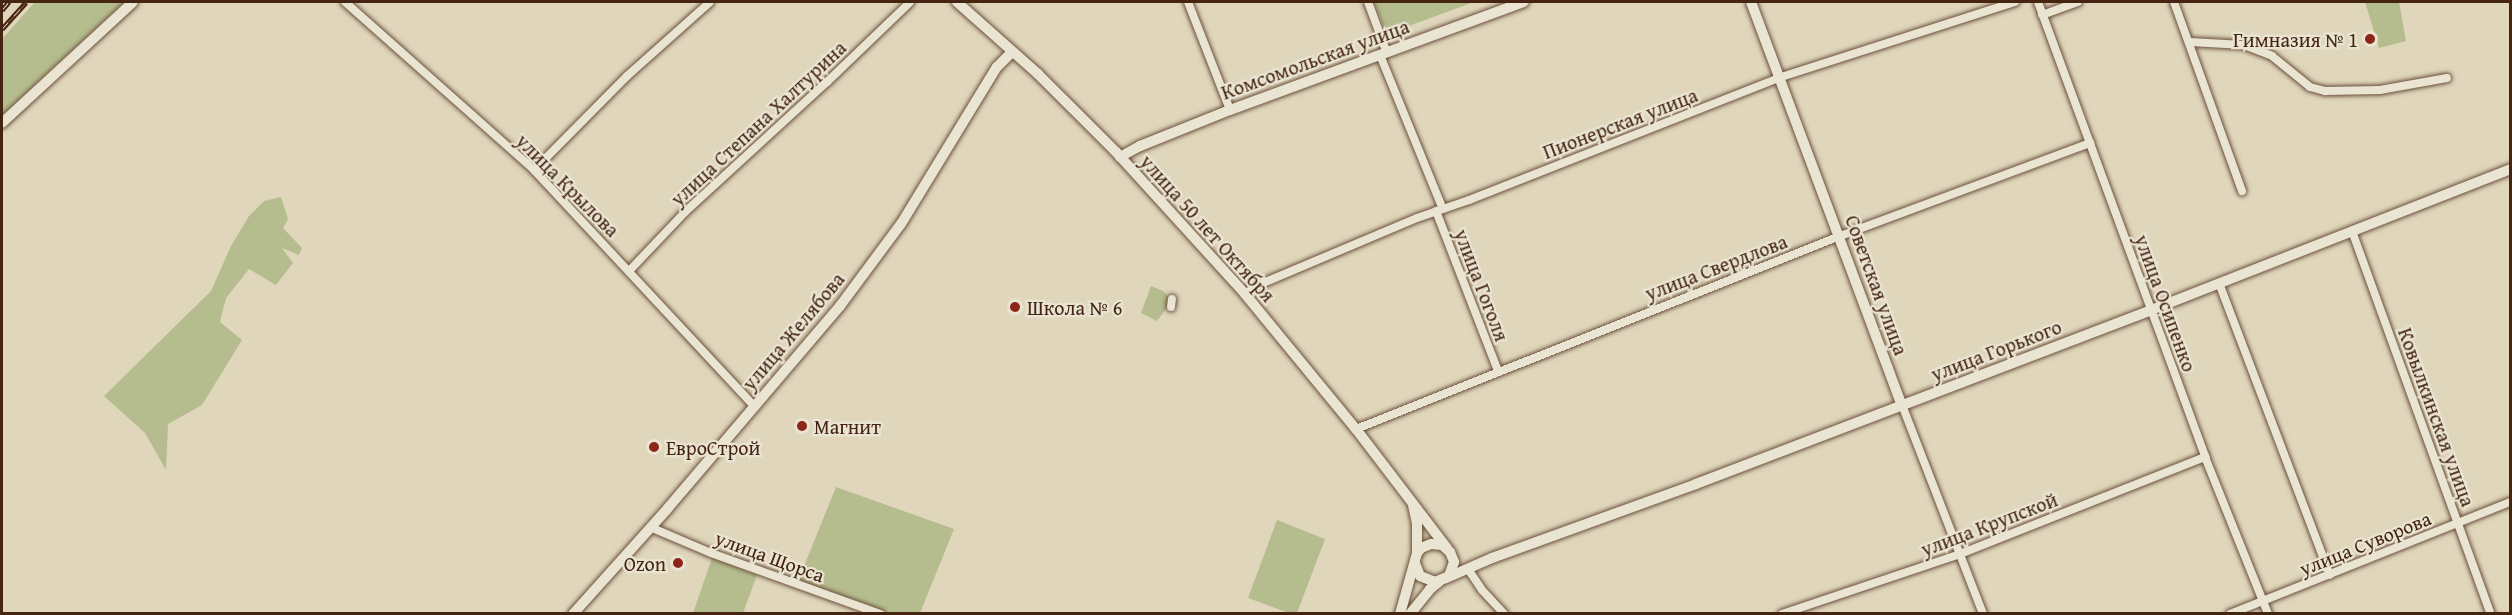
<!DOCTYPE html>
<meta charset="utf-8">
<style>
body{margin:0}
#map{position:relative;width:2512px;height:615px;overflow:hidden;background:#dfd6bb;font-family:"Gentium Book Plus",serif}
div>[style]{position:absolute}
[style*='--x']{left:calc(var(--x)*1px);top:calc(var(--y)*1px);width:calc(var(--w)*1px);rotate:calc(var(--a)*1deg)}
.green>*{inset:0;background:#b5bd8e}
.roads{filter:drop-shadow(0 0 2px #6c503c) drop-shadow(0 0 2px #6c503c)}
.street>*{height:8px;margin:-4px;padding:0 4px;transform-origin:4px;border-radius:4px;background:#eae4d3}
.secondary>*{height:10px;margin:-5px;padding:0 5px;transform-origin:5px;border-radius:5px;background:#eae4d3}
.rail>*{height:5px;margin-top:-2.5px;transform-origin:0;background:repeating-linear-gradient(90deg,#eae4d3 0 9px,#452411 0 18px);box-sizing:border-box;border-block:2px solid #452411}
.dots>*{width:16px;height:16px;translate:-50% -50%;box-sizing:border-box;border:3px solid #eae4d3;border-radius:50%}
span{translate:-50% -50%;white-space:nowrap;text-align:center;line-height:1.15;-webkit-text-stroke:4.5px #eae4d3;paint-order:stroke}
.poi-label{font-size:20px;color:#452411}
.right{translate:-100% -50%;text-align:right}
.left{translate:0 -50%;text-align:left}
.street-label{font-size:20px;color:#452411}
.frame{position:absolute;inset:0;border:3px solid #452411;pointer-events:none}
</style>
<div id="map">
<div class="green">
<div style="clip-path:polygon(35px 2px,124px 2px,2px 115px,2px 39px)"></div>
<div style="clip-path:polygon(1374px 2px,1474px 2px,1387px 34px)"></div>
<div style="clip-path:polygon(2365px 2px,2399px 2px,2406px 41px,2379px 48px)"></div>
<div style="clip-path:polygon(281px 197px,288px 219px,283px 228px,302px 248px,299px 255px,282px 248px,293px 263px,276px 285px,249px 269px,226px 298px,220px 322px,242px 340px,202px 405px,168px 424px,166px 470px,145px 433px,104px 396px,211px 291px,231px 246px,249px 216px,264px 201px)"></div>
<div style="clip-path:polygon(1151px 286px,1163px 291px,1172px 301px,1157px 321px,1141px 313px)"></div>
<div style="clip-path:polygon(836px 487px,954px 529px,920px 613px,889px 613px,798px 581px)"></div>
<div style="clip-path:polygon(1277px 520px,1325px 539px,1297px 613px,1289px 613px,1248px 598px)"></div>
<div style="clip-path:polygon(712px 558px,757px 575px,743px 613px,693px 613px)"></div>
</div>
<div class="roads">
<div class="street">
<div style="--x:345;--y:2;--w:253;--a:41.6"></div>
<div style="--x:534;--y:170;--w:321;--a:47"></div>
<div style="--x:1188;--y:2;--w:116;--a:68.7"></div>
<div style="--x:1368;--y:2;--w:54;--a:69.6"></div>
<div style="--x:2038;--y:2;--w:485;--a:69.8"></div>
<div style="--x:2205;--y:457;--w:169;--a:68.1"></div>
<div style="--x:2174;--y:2;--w:201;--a:70.2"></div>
<div style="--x:2042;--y:15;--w:38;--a:-20"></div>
<div style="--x:2190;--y:42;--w:54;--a:3.2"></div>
<div style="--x:2244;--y:45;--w:30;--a:21"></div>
<div style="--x:2272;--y:56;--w:49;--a:39.2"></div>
<div style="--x:2310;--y:87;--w:16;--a:15"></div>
<div style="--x:2325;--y:91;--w:55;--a:-1"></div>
<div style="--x:2380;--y:90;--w:68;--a:-10.2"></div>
<div style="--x:1380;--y:55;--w:166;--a:67.8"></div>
<div style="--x:534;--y:170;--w:132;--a:-45.3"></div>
<div style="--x:627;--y:76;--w:111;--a:-41.7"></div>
<div style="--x:1436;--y:211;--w:172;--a:68.8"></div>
<div style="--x:2352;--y:231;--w:407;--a:70.1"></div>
<div style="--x:630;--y:270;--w:81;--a:-46.5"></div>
<div style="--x:686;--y:211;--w:191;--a:-42.5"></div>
<div style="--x:827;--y:82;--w:115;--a:-43.9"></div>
<div style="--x:2219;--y:283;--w:312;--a:69.2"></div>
<div style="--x:1245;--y:294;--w:14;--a:-36"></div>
<div style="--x:1256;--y:286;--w:175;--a:-22.9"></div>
<div style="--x:1417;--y:218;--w:55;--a:-19.1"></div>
<div style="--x:1469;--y:200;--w:332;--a:-21.5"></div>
<div style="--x:1778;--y:78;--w:249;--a:-17.8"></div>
<div style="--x:1171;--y:307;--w:8;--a:-83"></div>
<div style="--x:1902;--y:405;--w:224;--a:68.8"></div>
<div style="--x:1356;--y:429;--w:521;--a:-21.74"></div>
<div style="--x:1840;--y:236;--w:267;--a:-20.4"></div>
<div style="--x:650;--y:527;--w:66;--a:23.1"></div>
<div style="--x:711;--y:553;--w:180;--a:19.8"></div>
<div style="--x:1468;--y:569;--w:25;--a:56"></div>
<div style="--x:1482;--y:590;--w:33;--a:47"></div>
<div style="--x:1782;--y:614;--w:188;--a:-18.6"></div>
<div style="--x:1960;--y:554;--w:264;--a:-21.6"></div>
<div style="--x:2230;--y:614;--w:302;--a:-21.8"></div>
</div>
<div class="secondary">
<div style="--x:957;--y:2;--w:108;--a:41.6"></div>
<div style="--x:1038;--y:74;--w:110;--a:45"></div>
<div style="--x:1116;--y:152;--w:192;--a:47.7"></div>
<div style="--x:1245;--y:294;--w:175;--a:50.6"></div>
<div style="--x:1356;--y:429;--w:150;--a:52.6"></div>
<div style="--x:1751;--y:2;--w:430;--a:69.5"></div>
<div style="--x:2;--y:123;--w:178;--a:-42.7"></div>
<div style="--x:1120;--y:157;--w:23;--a:-29"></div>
<div style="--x:1140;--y:146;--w:97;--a:-21.8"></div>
<div style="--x:1230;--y:110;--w:313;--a:-20.2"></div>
<div style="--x:1413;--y:505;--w:19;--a:78"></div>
<div style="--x:1417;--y:524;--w:29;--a:90"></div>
<div style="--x:1444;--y:579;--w:52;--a:-23.6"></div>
<div style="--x:1492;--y:558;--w:217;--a:-19.9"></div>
<div style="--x:1696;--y:484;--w:487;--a:-20.9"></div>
<div style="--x:2151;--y:310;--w:386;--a:-21.4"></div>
<div style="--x:573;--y:614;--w:142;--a:-48.1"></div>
<div style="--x:668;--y:508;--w:265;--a:-49.6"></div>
<div style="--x:840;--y:306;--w:102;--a:-53.4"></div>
<div style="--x:901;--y:224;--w:184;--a:-58.6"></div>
<div style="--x:997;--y:67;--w:21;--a:-45"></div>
<div style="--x:1400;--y:614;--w:63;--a:-74.4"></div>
<div style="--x:1417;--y:553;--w:6;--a:-51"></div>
<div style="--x:1421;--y:548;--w:11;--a:-22"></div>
<div style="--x:1431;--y:544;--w:11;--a:5"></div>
<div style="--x:1442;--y:545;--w:11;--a:41"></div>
<div style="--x:1450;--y:552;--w:11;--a:68"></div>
<div style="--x:1454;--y:562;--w:15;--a:110"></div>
<div style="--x:1449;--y:576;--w:15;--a:157"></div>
<div style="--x:1435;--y:582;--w:16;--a:-158"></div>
<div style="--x:1420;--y:576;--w:14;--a:-111"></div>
<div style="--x:1410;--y:614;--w:32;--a:-51"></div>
<div style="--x:1430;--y:589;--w:13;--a:-39"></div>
</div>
</div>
<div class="rail">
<div style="--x:2;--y:10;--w:11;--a:-49"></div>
<div style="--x:2;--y:29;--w:36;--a:-48"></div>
</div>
<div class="dots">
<div style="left:2370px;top:39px;background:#8f2418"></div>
<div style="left:1015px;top:307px;background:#8f2418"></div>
<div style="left:802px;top:426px;background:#8f2418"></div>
<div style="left:654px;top:447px;background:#8f2418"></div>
<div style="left:678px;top:563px;background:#8f2418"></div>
</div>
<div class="poi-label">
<span class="right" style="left:2358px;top:39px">Гимназия № 1</span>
<span class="left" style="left:1027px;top:307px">Школа № 6</span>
<span class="left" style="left:814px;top:426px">Магнит</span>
<span class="left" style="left:666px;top:447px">ЕвроСтрой</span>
<span class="right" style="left:666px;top:563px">Ozon</span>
</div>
<div class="street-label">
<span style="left:1315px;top:59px;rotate:-20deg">Комсомольская улица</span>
<span style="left:758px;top:123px;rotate:-43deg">улица Степана Халтурина</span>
<span style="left:1620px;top:123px;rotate:-21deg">Пионерская улица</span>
<span style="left:568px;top:185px;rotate:45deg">улица Крылова</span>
<span style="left:1208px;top:228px;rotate:48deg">улица 50 лет Октября</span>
<span style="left:1716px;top:267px;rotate:-21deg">улица Свердлова</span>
<span style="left:1482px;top:285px;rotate:69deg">улица Гоголя</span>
<span style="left:1877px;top:285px;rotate:70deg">Советская улица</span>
<span style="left:2166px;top:303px;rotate:70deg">улица Осипенко</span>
<span style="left:793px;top:331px;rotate:-50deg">улица Желябова</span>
<span style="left:1996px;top:350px;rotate:-21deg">улица Горького</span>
<span style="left:2437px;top:417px;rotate:70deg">Ковылкинская улица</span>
<span style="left:1989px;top:524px;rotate:-21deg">улица Крупской</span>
<span style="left:2365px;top:543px;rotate:-22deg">улица Суворова</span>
<span style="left:770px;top:556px;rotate:20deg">улица Щорса</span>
</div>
<div class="frame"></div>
</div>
